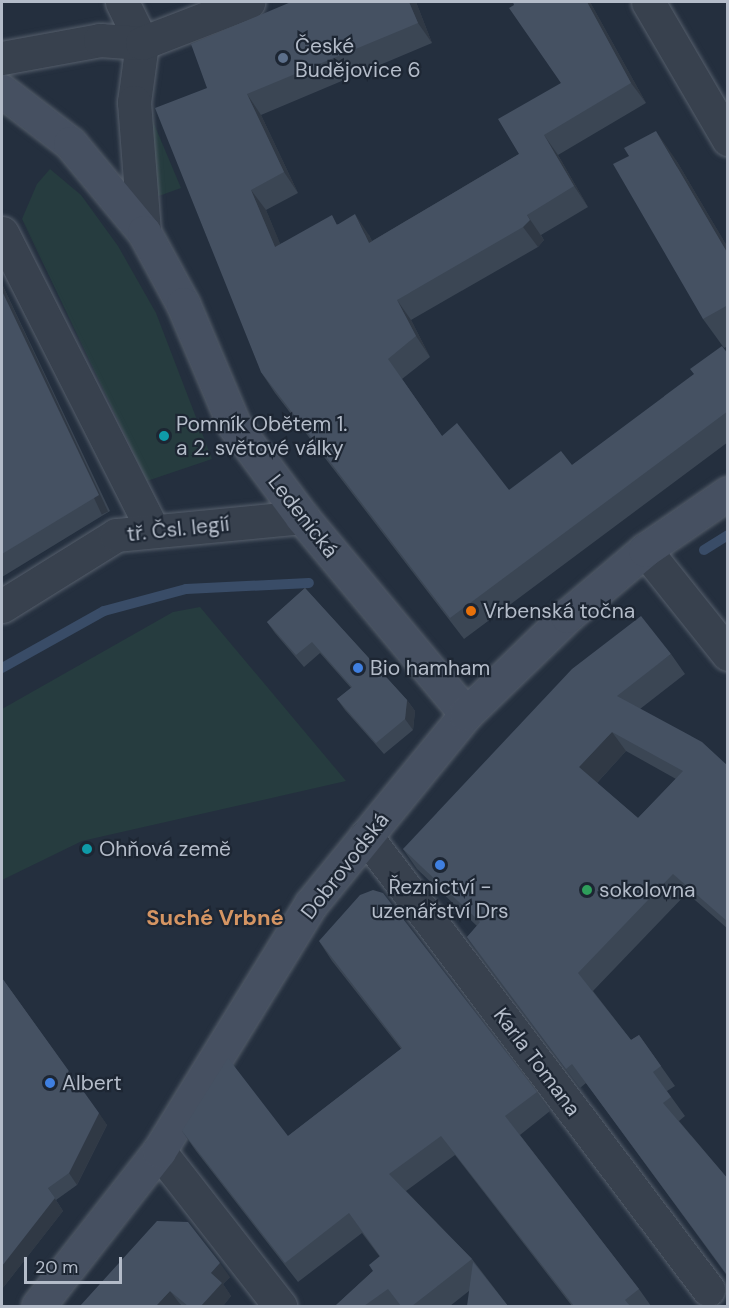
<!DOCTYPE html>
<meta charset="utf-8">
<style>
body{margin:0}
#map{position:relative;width:729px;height:1308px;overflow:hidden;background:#242f3e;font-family:"DM Sans",sans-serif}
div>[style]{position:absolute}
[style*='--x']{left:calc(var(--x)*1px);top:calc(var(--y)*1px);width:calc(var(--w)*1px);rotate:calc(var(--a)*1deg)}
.green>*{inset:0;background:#263c3f}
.stream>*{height:10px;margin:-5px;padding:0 5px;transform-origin:5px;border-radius:5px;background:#394c67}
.roads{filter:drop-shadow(0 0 2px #565f6c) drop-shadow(0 0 2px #565f6c)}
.street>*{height:33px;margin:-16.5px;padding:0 16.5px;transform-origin:16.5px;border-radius:16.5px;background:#38414e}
.secondary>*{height:33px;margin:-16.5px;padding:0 16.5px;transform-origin:16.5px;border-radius:16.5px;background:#465061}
.wall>*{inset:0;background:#3b4654}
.shaded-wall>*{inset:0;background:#303945;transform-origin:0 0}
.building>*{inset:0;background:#455162}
.dots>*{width:16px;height:16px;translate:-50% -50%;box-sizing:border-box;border:3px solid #1d2633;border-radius:50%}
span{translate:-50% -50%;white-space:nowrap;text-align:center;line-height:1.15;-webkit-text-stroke:4.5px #1d2633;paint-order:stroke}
.poi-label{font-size:21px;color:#b4bcc9}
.left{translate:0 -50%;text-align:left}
.street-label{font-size:21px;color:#b4bcc9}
.neighbourhood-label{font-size:22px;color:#d59563;font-weight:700}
.frame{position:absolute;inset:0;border:3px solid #b4bcc9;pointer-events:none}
.scale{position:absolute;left:24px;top:1257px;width:98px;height:27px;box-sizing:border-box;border:3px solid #b4bcc9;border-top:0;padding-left:8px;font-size:18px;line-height:21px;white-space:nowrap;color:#b4bcc9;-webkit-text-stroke:4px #1d2633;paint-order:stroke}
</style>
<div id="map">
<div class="green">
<div style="clip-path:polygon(149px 112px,181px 188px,156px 197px)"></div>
<div style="clip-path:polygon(50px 169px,81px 195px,118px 246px,156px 313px,212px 459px,147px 481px,22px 219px,37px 184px)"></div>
<div style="clip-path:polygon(200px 607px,346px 781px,82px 841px,2px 880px,2px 709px,173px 612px)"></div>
</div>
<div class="stream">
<div style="--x:704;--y:550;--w:28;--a:-32"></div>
<div style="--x:2;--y:668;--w:117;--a:-29.2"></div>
<div style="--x:104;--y:611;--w:85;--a:-15"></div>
<div style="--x:186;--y:589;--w:123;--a:-2.8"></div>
</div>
<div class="roads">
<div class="street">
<div style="--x:122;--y:2;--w:46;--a:64"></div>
<div style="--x:648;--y:2;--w:159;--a:59.7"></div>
<div style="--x:142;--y:43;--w:60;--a:97.7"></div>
<div style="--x:134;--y:102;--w:130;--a:85.6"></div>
<div style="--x:2;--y:58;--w:100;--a:-10.4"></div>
<div style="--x:100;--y:40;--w:42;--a:4.1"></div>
<div style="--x:142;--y:43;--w:114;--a:-21.1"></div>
<div style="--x:2;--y:233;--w:334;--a:63.1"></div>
<div style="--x:645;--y:550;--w:133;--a:51.4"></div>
<div style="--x:2;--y:606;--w:134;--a:-31.9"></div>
<div style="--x:116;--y:535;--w:187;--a:-5.5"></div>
<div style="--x:366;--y:836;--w:568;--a:52.95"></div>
<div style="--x:159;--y:1151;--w:197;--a:52"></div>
</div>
<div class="secondary">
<div style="--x:2;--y:91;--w:86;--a:37.4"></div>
<div style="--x:70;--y:143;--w:116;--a:50.3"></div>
<div style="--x:144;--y:232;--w:82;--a:61.6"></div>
<div style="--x:183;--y:304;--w:131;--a:67.1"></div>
<div style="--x:234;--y:425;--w:114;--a:53.5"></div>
<div style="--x:302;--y:517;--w:256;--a:50.2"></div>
<div style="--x:38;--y:1306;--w:197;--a:-52"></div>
<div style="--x:159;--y:1151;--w:290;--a:-58.4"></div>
<div style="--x:311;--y:904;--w:245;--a:-50.8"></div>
<div style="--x:466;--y:714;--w:141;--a:-44.1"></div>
<div style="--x:567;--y:616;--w:102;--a:-40.2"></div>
<div style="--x:645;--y:550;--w:101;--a:-34.5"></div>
</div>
</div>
<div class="wall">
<div style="clip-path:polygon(291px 2px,416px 2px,432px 43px,261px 115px,298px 193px,266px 210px,280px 244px,338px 224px,369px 235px,372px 241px,519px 154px,561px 83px,513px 2px,590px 2px,646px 103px,558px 155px,588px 207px,541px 235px,544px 240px,538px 247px,411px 320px,430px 357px,402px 379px,442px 436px,509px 490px,572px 465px,728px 354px,728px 442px,464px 639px,275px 393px,261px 372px,207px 88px)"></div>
<div style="clip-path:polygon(676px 160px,728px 248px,728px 346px,724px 348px,703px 319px)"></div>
<div style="clip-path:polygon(2px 284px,110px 511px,2px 577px)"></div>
<div style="clip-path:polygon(305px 588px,407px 700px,415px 711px,413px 730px,384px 754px,345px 710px,337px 699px,351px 688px,320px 653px,304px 667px,275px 633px,267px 622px)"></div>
<div style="clip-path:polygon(evenodd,671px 654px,685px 674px,640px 709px,728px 766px,728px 929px,687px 893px,593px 991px,631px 1040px,639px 1035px,675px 1086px,667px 1091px,685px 1116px,679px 1121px,728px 1179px,728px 1277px,586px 1083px,580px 1088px,480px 956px,467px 937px,477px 926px,417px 869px,403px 849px,671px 654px,626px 751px,676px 779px,638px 818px,597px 783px,626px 751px)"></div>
<div style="clip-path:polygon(319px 941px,537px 1092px,550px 1111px,520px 1135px,639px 1289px,651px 1306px,572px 1306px,455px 1155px,406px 1191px,472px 1259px,508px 1306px,469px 1291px,450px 1306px,335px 1306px,373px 1271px,380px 1257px,362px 1233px,298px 1282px,196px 1151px,182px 1131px,288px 1136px,401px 1049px,332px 961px)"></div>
<div style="clip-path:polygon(2px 978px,107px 1125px,77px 1185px,56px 1200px,63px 1211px,2px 1289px)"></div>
<div style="clip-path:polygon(230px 1277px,223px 1284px,231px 1296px,223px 1306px,182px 1306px,180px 1304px,178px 1306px,80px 1306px)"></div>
</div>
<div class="shaded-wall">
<div style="clip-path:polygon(409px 2px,416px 2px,432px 43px,418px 23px)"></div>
<div style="clip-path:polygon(587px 2px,590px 2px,646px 103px,631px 83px)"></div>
<div style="clip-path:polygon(247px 94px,261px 115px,298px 193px,284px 172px)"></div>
<div style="clip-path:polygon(656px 131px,676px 160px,728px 248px,728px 254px)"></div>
<div style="clip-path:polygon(544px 135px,558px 155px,588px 207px,574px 186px)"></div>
<div style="clip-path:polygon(251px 190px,266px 210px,290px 267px,275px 247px)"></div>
<div style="clip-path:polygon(355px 214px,369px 235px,383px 264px,369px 243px)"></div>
<div style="clip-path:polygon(527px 215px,544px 240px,538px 247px,523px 227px)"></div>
<div style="left:2px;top:284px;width:251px;height:7px;rotate:65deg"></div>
<div style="clip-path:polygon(397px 300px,411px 320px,430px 357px,416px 336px)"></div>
<div style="clip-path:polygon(407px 700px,415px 711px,413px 730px,405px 719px)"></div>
<div style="clip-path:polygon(612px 732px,626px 751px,593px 787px,579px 767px)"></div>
<div style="clip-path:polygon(99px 1113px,107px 1125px,77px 1185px,69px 1173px)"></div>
<div style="clip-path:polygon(48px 1188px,63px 1211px,2px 1289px,2px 1266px)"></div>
<div style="clip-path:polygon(220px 1263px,230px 1277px,223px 1284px,231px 1296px,223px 1306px,201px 1306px,211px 1273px)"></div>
<div style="clip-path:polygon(170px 1291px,180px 1304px,178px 1306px,156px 1306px)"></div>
</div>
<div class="building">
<div style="clip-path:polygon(291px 2px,409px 2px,418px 23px,247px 94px,284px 172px,251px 190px,275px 247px,332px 215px,337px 225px,355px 214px,369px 243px,519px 154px,498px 119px,561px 83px,509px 8px,514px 5px,513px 2px,587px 2px,631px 83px,544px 135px,574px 186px,527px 215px,530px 220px,523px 227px,397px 300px,416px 336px,388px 359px,442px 436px,457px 423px,509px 490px,561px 451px,572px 465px,694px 374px,690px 369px,722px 346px,728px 354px,728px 411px,450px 618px,261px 372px,155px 108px,207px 88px,191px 44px)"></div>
<div style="clip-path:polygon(656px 131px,728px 254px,728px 305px,703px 319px,613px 164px,629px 156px,624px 148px)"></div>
<div style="clip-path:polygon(2px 291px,99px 495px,2px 554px)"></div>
<div style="clip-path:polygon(305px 588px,407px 700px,405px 719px,376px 743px,337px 699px,352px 687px,312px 642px,296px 655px,267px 622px)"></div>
<div style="clip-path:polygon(evenodd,641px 616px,671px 654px,617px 696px,702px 742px,728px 766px,728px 922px,673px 874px,578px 973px,631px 1040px,639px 1035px,661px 1066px,653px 1072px,671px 1097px,663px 1103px,728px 1179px,728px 1276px,572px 1064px,566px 1069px,467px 937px,480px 922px,403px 849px,572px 669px,641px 616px,612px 732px,683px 771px,638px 818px,579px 767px,612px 732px)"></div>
<div style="clip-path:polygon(373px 890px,383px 893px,537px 1092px,505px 1116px,639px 1289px,625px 1300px,630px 1306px,574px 1306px,441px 1136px,389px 1174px,472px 1259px,412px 1306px,401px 1306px,388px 1289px,364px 1306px,335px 1306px,373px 1271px,369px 1265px,380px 1256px,349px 1213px,285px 1263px,182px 1131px,228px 1058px,288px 1136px,402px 1048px,319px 941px,360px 895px)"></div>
<div style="clip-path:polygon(2px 978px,99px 1113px,69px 1173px,48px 1188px,55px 1198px,2px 1266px)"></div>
<div style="clip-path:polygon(157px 1221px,188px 1222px,220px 1263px,211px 1273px,222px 1283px,201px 1306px,188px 1306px,170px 1291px,156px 1306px,80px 1306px)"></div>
<div style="clip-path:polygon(473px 1262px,508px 1306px,467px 1306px)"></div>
</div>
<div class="dots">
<div style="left:283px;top:58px;background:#5c6f8a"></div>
<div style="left:164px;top:436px;background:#0f9aa8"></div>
<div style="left:471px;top:611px;background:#e8710a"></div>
<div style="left:358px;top:668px;background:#3f7fe0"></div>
<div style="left:87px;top:849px;background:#0f9aa8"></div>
<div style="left:440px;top:865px;background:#3f7fe0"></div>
<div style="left:587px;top:890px;background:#2e9e5b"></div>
<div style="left:50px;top:1083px;background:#3f7fe0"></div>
</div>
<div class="poi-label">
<span class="left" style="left:295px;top:58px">České<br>Budějovice 6</span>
<span class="left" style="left:176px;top:436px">Pomník Obětem 1.<br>a 2. světové války</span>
<span class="left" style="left:483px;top:611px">Vrbenská točna</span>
<span class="left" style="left:370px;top:668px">Bio hamham</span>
<span class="left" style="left:99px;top:849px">Ohňová země</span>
<span style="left:440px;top:899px">Řeznictví -<br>uzenářství Drs</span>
<span class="left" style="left:599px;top:890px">sokolovna</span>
<span class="left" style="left:62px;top:1083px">Albert</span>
</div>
<div class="street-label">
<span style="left:303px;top:516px;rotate:52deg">Ledenická</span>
<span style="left:178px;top:529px;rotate:-6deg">tř. Čsl. legií</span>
<span style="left:345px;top:866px;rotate:-52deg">Dobrovodská</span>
<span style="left:537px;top:1062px;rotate:53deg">Karla Tomana</span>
</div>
<div class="neighbourhood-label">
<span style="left:215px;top:918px">Suché Vrbné</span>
</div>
<div class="frame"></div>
<div class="scale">20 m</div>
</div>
